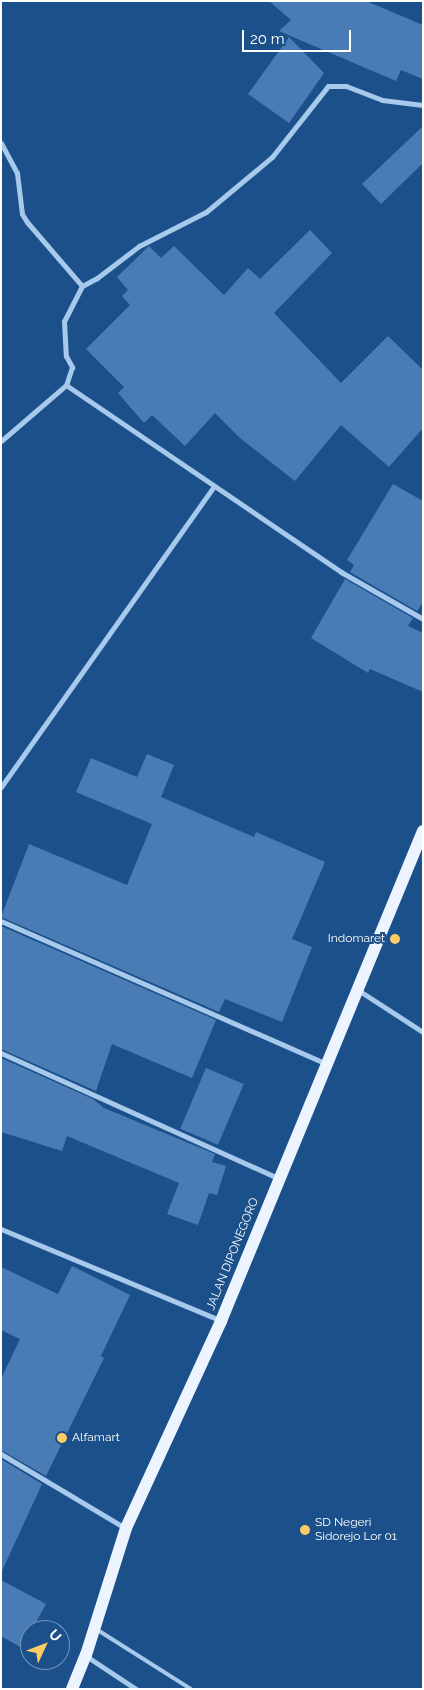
<!DOCTYPE html>
<style>
body{margin:0}
#map{position:relative;width:424px;height:1690px;overflow:hidden;background:#1c508a;font-family:Raleway,sans-serif}
div>[style]{position:absolute}
[style*='--x']{left:calc(var(--x)*1px);top:calc(var(--y)*1px);width:calc(var(--w)*1px);rotate:calc(var(--a)*1deg)}
.building>*{inset:0;background:#497cb4;transform-origin:0 0}
.service>*{height:4px;margin:-2px;padding:0 2px;transform-origin:2px;border-radius:2px;background:#a7c9ec}
.minor>*{height:5px;margin:-2.5px;padding:0 2.5px;transform-origin:2.5px;border-radius:2.5px;background:#a7c9ec}
.primary>*{height:12px;margin:-6px;padding:0 6px;transform-origin:6px;border-radius:6px;background:#ecf4ff}
.dots>*{width:14px;height:14px;translate:-50% -50%;box-sizing:border-box;border:2px solid #1c508a;border-radius:50%}
span{translate:-50% -50%;white-space:nowrap;text-align:center;line-height:1.15;-webkit-text-stroke:4px #1c508a;paint-order:stroke}
.poi-label{font-size:12px;color:#fff}
.right{translate:-100% -50%;text-align:right}
.left{translate:0 -50%;text-align:left}
.street-label{font-size:12px;color:#fff}
.frame{position:absolute;inset:0;border:2px solid #fff;pointer-events:none}
.north{position:absolute;left:20px;top:1620px;width:50px;height:50px;box-sizing:border-box;background:#1c508a;border:1px solid #7796b9;border-radius:50%;rotate:47deg;font-size:14px;font-weight:700;line-height:20px;text-align:center;color:#fff}
.north::after{content:'';display:block;margin:auto;width:18px;height:22px;background:#fdcc65;clip-path:polygon(50% 0,100% 100%,50% 72%,0 100%)}
.scale{position:absolute;left:242px;top:30px;width:109px;height:22px;box-sizing:border-box;border:2px solid #fff;border-top:0;padding-left:6px;font-size:15px;line-height:18px;white-space:nowrap;color:#fff;-webkit-text-stroke:4px #1c508a;paint-order:stroke}
</style>
<div id="map">
<div class="building">
<div style="clip-path:polygon(269px 1px,366px 1px,423px 25px,423px 79px,401px 70px,396px 81px,279px 31px,291px 20px)"></div>
<div style="clip-path:polygon(289px 37px,324px 73px,289px 123px,248px 94px)"></div>
<div style="clip-path:polygon(423px 126px,423px 163px,381px 204px,362px 184px)"></div>
<div style="clip-path:polygon(310px 230px,332px 253px,274px 313px,341px 383px,388px 336px,423px 370px,423px 428px,389px 467px,341px 425px,295px 481px,240px 438px,215px 413px,185px 446px,152px 415px,144px 423px,118px 393px,124px 387px,86px 349px,130px 305px,122px 296px,128px 290px,117px 277px,149px 246px,161px 258px,174px 246px,224px 295px,248px 268px,260px 279px)"></div>
<div style="clip-path:polygon(393px 484px,423px 501px,423px 602px,417px 611px,350px 572px,354px 565px,347px 560px)"></div>
<div style="clip-path:polygon(345px 579px,413px 618px,408px 626px,423px 633px,423px 692px,370px 669px,368px 673px,311px 638px)"></div>
<div style="clip-path:polygon(147px 754px,174px 765px,161px 797px,254px 837px,256px 832px,325px 862px,292px 939px,312px 947px,282px 1022px,225px 999px,219px 1012px,1px 917px,29px 844px,127px 885px,152px 824px,76px 792px,91px 758px,137px 777px)"></div>
<div style="clip-path:polygon(1px 926px,216px 1020px,192px 1078px,112px 1044px,96px 1091px,1px 1049px)"></div>
<div style="clip-path:polygon(1px 1058px,93px 1099px,104px 1108px,215px 1154px,212px 1162px,226px 1166px,217px 1195px,209px 1193px,198px 1225px,167px 1214px,179px 1183px,67px 1136px,62px 1151px,1px 1132px)"></div>
<div style="left:206px;top:1068px;width:41px;height:66px;rotate:23deg"></div>
<div style="clip-path:polygon(72px 1266px,130px 1295px,101px 1356px,104px 1358px,46px 1476px,1px 1450px,1px 1379px,20px 1339px,1px 1330px,1px 1267px,58px 1294px)"></div>
<div style="clip-path:polygon(1px 1459px,42px 1484px,1px 1573px)"></div>
<div style="clip-path:polygon(1px 1580px,46px 1604px,22px 1648px,1px 1636px)"></div>
</div>
<div class="service">
<div style="--x:96;--y:1629;--w:112;--a:32.3"></div>
</div>
<div class="minor">
<div style="--x:1;--y:143;--w:34;--a:62"></div>
<div style="--x:17;--y:173;--w:41;--a:83"></div>
<div style="--x:22;--y:214;--w:9;--a:58"></div>
<div style="--x:27;--y:222;--w:84;--a:49.3"></div>
<div style="--x:82;--y:286;--w:39;--a:117"></div>
<div style="--x:64;--y:321;--w:35;--a:87"></div>
<div style="--x:66;--y:356;--w:13;--a:61"></div>
<div style="--x:72;--y:367;--w:19;--a:108"></div>
<div style="--x:66;--y:385;--w:333;--a:34.2"></div>
<div style="--x:341;--y:572;--w:95;--a:29.8"></div>
<div style="--x:82;--y:286;--w:17;--a:-28"></div>
<div style="--x:97;--y:278;--w:53;--a:-37.3"></div>
<div style="--x:139;--y:246;--w:75;--a:-26.9"></div>
<div style="--x:206;--y:212;--w:86;--a:-39.8"></div>
<div style="--x:272;--y:157;--w:90;--a:-51.7"></div>
<div style="--x:328;--y:86;--w:18;--a:0"></div>
<div style="--x:346;--y:86;--w:39;--a:21"></div>
<div style="--x:382;--y:100;--w:41;--a:7"></div>
<div style="--x:1;--y:441;--w:86;--a:-40.7"></div>
<div style="--x:1;--y:787;--w:369;--a:-54.7"></div>
<div style="--x:1;--y:921;--w:354;--a:23.7"></div>
<div style="--x:358;--y:990;--w:77;--a:32.9"></div>
<div style="--x:1;--y:1053;--w:304;--a:24.3"></div>
<div style="--x:1;--y:1229;--w:237;--a:22.6"></div>
<div style="--x:1;--y:1454;--w:144;--a:30.8"></div>
<div style="--x:86;--y:1656;--w:60;--a:33.4"></div>
</div>
<div class="primary">
<div style="--x:72;--y:1689;--w:37;--a:-68"></div>
<div style="--x:86;--y:1655;--w:133;--a:-72.5"></div>
<div style="--x:126;--y:1528;--w:228;--a:-65.3"></div>
<div style="--x:221;--y:1321;--w:530;--a:-67.6"></div>
</div>
<div class="dots">
<div style="left:395px;top:939px;background:#fdcc65"></div>
<div style="left:62px;top:1438px;background:#fdcc65"></div>
<div style="left:305px;top:1530px;background:#fdcc65"></div>
</div>
<div class="poi-label">
<span class="right" style="left:385px;top:939px">Indomaret</span>
<span class="left" style="left:72px;top:1438px">Alfamart</span>
<span class="left" style="left:315px;top:1530px">SD Negeri<br>Sidorejo Lor 01</span>
</div>
<div class="street-label">
<span style="left:233px;top:1254px;rotate:-68deg">JALAN DIPONEGORO</span>
</div>
<div class="frame"></div>
<div class="north">U</div>
<div class="scale">20 m</div>
</div>
